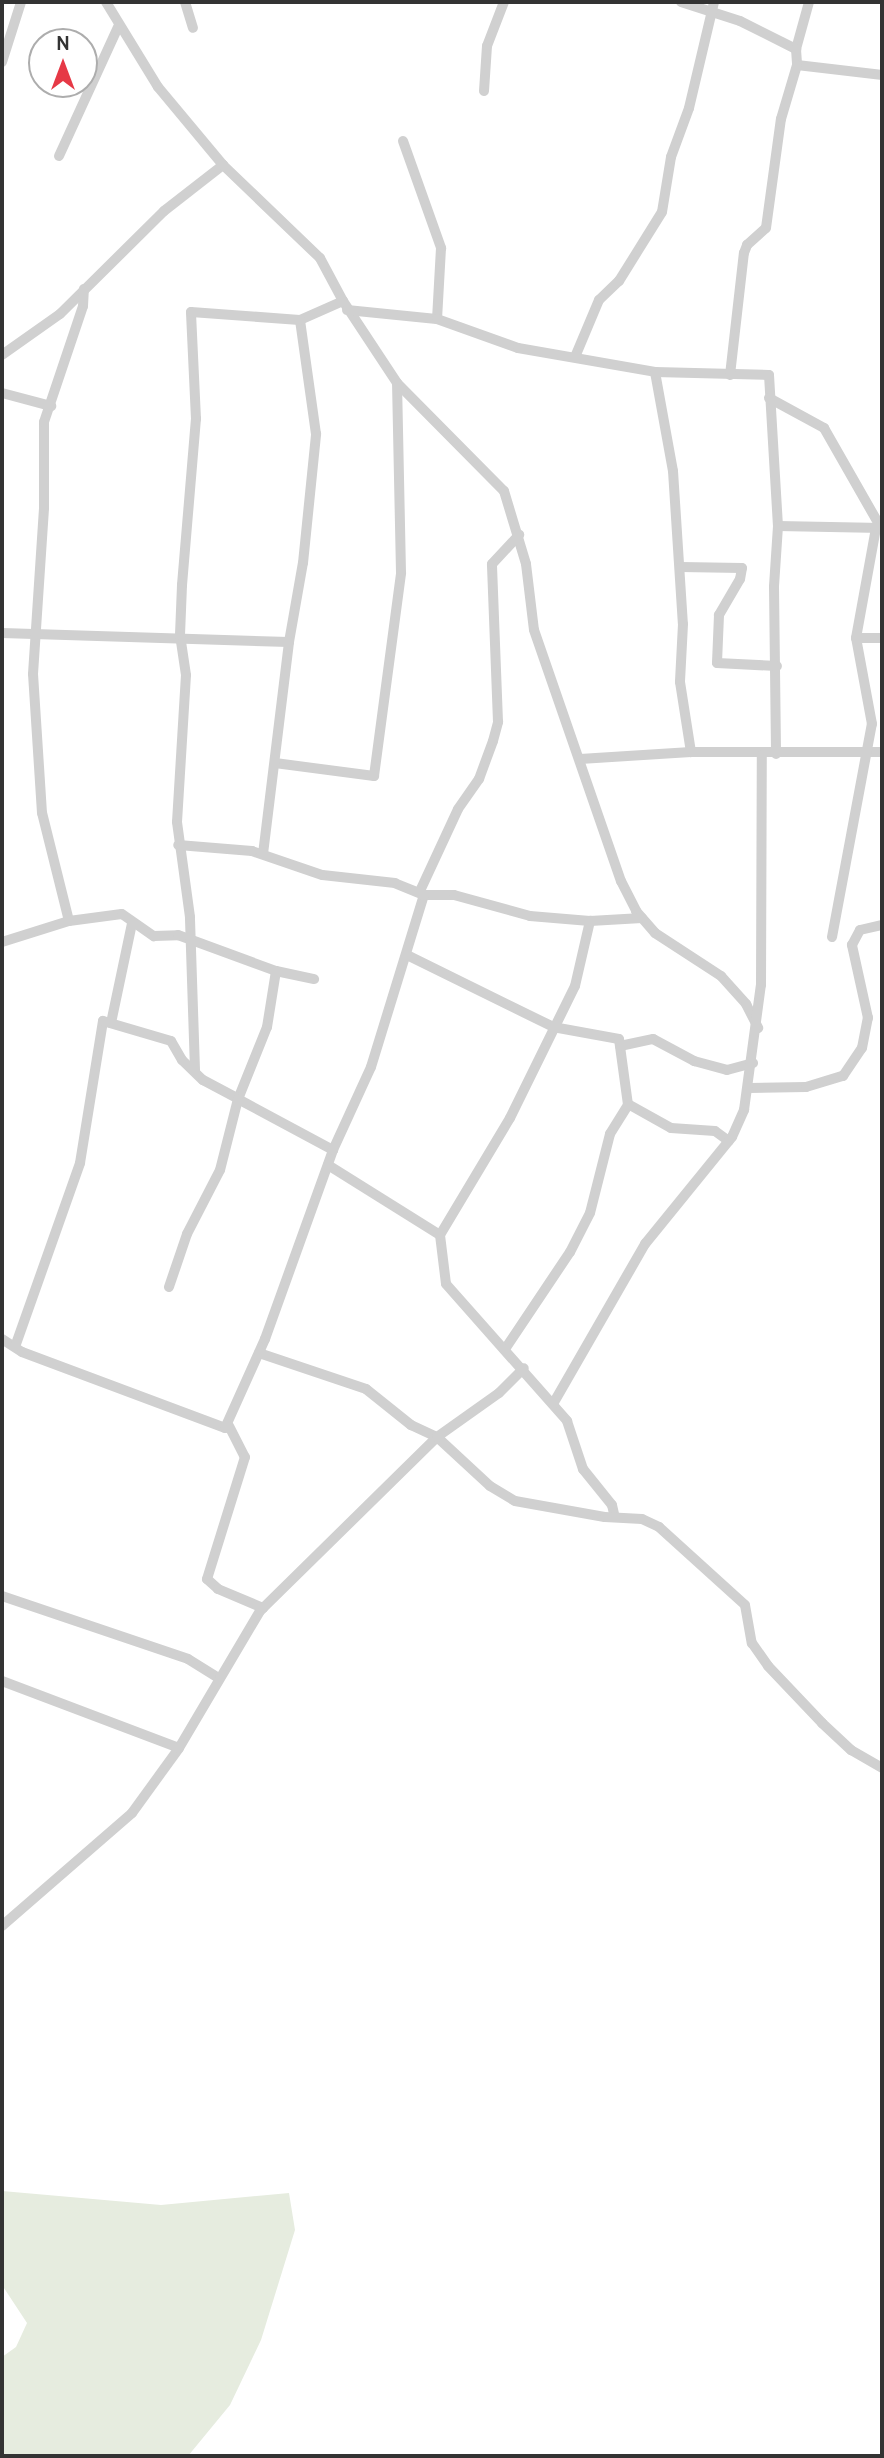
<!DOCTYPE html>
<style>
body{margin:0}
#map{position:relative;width:884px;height:2458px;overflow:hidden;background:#fff;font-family:Cabin,sans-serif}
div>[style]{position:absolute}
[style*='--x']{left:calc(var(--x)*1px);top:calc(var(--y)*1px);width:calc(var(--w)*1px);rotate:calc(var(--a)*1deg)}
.green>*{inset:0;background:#e6ecdf}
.minor>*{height:10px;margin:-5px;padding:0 5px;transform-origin:5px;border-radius:5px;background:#d0d0d0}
span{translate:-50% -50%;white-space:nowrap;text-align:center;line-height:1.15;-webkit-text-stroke:7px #fff;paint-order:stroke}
.frame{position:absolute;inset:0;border:4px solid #333;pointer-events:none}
.north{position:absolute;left:28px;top:28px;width:70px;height:70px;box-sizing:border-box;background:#fff;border:2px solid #adadad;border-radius:50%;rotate:0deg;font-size:19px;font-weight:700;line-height:28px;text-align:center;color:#333}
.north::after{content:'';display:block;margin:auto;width:24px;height:32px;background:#e63946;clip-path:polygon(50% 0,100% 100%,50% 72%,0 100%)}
</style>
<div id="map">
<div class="green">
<div style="clip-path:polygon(2px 2191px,161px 2205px,289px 2193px,295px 2230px,261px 2340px,230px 2405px,188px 2456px,2px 2456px,2px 2357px,16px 2347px,27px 2323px,2px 2285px)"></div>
</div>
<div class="minor">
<div style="--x:185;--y:2;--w:27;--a:73"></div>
<div style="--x:681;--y:2;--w:62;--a:17.9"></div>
<div style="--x:740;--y:21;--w:63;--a:26.6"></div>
<div style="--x:796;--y:49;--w:49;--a:-74.5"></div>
<div style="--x:796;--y:49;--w:16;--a:86"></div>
<div style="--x:797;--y:65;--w:86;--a:6.7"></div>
<div style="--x:2;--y:62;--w:63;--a:-72.4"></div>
<div style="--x:484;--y:91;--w:45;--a:-86.2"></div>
<div style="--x:487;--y:46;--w:47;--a:-68.9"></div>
<div style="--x:403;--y:141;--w:114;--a:70.4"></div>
<div style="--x:441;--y:248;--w:71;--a:93.2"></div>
<div style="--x:59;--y:156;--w:142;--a:-65.4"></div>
<div style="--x:343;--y:301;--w:98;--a:56.6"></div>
<div style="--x:397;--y:383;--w:152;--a:45.3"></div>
<div style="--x:504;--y:491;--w:76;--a:73.2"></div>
<div style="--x:526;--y:564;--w:66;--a:83.1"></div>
<div style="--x:534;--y:630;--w:266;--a:70.9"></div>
<div style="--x:621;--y:881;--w:34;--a:63"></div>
<div style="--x:636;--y:911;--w:29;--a:49"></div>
<div style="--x:655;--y:933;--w:79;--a:33.1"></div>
<div style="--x:721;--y:976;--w:38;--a:48"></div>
<div style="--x:746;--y:1004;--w:27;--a:63"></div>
<div style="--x:347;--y:310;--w:90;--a:5.7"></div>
<div style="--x:437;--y:319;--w:86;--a:19.7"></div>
<div style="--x:518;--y:348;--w:139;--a:9.9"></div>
<div style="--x:655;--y:372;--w:114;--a:1.5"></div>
<div style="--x:769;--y:375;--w:151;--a:86.6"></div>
<div style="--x:778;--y:526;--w:61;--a:93.8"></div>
<div style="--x:774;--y:587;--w:167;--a:89.3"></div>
<div style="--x:2;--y:355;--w:71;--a:-35.3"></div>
<div style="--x:60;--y:314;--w:146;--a:-44.7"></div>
<div style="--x:164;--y:211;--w:75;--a:-37.9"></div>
<div style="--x:575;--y:357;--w:62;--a:-67.2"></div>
<div style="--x:599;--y:300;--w:28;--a:-44"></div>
<div style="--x:619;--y:281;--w:81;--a:-58.1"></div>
<div style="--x:662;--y:212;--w:56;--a:-80.7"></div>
<div style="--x:671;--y:157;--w:52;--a:-69.8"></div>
<div style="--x:689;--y:108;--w:109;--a:-76.7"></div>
<div style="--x:655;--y:372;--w:101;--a:79.7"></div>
<div style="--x:673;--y:471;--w:153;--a:86.3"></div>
<div style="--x:683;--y:624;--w:58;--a:93"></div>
<div style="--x:680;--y:682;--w:71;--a:81.1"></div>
<div style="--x:730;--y:375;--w:123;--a:-83.5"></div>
<div style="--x:744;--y:253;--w:9;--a:-69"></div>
<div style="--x:747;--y:245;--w:25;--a:-42"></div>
<div style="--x:766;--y:228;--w:110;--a:-82.2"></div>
<div style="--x:781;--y:119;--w:56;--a:-73.5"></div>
<div style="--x:2;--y:393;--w:51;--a:14.9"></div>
<div style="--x:769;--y:398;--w:63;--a:28.6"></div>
<div style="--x:824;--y:428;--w:115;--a:60.3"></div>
<div style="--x:778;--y:526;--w:104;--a:1.1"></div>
<div style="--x:681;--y:567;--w:61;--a:0.9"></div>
<div style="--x:742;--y:568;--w:11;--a:100"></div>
<div style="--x:740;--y:579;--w:42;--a:120.3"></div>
<div style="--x:719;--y:615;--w:48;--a:92.4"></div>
<div style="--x:717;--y:663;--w:60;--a:2.9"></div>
<div style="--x:2;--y:633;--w:287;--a:1.8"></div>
<div style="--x:289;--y:642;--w:80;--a:-80"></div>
<div style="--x:303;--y:563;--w:130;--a:-84.2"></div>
<div style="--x:316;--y:434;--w:115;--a:-98"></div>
<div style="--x:300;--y:320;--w:47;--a:-23.8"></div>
<div style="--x:343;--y:301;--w:49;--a:-118.1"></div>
<div style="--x:320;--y:258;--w:134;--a:-136.2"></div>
<div style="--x:223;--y:165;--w:102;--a:-129.8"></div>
<div style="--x:158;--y:87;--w:100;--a:-121.5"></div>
<div style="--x:856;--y:638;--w:26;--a:0"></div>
<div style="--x:580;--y:759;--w:111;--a:-3.6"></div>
<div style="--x:691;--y:752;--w:191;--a:0"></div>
<div style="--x:275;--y:763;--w:100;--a:7.5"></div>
<div style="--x:374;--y:776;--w:205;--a:-82.4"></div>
<div style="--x:401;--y:573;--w:190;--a:-91.2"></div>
<div style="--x:263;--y:854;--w:214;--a:-83"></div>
<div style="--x:420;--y:891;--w:90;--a:-65.1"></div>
<div style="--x:458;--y:809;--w:37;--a:-55"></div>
<div style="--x:479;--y:779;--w:40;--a:-69.8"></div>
<div style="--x:493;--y:741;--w:20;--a:-75"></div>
<div style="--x:498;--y:722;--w:158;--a:-92.2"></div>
<div style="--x:492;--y:564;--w:40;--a:-47"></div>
<div style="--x:424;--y:895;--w:30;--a:0"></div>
<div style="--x:454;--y:895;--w:79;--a:15.4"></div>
<div style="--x:530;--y:916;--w:60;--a:4.8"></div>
<div style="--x:69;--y:921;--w:111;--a:-104"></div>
<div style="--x:42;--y:813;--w:139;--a:-93.7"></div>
<div style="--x:33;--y:674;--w:166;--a:-86.2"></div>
<div style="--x:44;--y:508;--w:86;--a:-90"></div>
<div style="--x:44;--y:422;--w:122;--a:-71.4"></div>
<div style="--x:83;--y:306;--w:17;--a:-87"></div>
<div style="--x:832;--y:937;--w:217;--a:-79.4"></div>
<div style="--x:872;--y:724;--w:87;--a:-100.5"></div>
<div style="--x:856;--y:638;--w:112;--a:-79.7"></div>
<div style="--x:2;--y:942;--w:70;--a:-17.4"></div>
<div style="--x:69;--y:921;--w:53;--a:-7.5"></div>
<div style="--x:122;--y:914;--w:39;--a:35"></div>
<div style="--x:154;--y:936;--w:24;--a:-2"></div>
<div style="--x:178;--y:935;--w:104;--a:20.2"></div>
<div style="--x:276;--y:971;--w:39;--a:12"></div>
<div style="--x:409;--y:956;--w:161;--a:26.2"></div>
<div style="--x:553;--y:1027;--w:67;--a:10.3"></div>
<div style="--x:619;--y:1039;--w:67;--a:82.2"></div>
<div style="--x:628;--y:1105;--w:34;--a:122"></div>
<div style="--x:610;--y:1134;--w:81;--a:104.2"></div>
<div style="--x:590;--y:1213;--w:44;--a:117.1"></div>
<div style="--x:570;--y:1252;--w:117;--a:123.8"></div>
<div style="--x:276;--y:971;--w:57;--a:99.1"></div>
<div style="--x:267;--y:1027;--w:78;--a:111.9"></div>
<div style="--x:238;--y:1099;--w:108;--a:28.2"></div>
<div style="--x:111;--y:1023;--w:102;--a:-78.1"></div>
<div style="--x:620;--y:1046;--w:34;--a:-12"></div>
<div style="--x:653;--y:1039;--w:47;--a:28.2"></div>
<div style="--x:694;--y:1061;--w:34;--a:15"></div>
<div style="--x:727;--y:1070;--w:27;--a:-15"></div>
<div style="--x:195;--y:1070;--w:153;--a:-91.9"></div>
<div style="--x:190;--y:917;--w:96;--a:-97.8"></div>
<div style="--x:177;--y:822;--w:147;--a:-86.5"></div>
<div style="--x:186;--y:675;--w:40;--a:-98.5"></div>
<div style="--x:180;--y:635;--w:50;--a:-87.7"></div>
<div style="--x:182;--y:585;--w:167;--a:-85.2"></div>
<div style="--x:196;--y:419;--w:107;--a:-92.7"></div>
<div style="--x:191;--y:312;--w:109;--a:4.2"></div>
<div style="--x:749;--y:1088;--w:57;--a:-1"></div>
<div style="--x:806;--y:1087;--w:39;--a:-17"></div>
<div style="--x:843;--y:1076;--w:34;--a:-56"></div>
<div style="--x:862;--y:1048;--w:31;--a:-79"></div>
<div style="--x:868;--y:1018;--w:75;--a:-102.4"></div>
<div style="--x:852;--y:945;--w:17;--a:-62"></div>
<div style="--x:860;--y:930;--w:23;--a:-13"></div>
<div style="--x:628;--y:1104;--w:49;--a:29.2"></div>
<div style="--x:671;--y:1128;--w:44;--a:3.9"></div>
<div style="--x:715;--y:1131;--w:17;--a:36"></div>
<div style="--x:328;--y:1165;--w:132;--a:32"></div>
<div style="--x:440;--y:1235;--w:49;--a:83"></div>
<div style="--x:446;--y:1284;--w:183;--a:48.5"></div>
<div style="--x:567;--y:1421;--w:51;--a:71.6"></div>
<div style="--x:583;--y:1469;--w:46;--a:51.1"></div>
<div style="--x:612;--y:1505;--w:9;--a:77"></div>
<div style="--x:440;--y:1235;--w:136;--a:-59.1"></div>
<div style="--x:510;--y:1118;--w:147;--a:-63.8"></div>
<div style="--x:575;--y:986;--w:67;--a:-77"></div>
<div style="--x:590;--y:921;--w:52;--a:-3.3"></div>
<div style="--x:2;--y:1339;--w:24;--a:33"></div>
<div style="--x:22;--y:1352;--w:217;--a:20.5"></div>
<div style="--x:225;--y:1428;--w:98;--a:-65.8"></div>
<div style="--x:265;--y:1339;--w:201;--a:-70.2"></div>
<div style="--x:333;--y:1150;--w:91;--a:-65.4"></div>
<div style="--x:371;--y:1067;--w:180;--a:-72.9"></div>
<div style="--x:424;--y:895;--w:31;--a:-158"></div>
<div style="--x:395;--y:883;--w:73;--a:-173.7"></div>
<div style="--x:322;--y:875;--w:74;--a:-161.1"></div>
<div style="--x:252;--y:851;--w:74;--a:-175.4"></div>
<div style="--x:16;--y:1344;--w:192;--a:-70.5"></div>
<div style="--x:80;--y:1163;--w:144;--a:-80.8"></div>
<div style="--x:103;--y:1021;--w:71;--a:16.4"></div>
<div style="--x:171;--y:1041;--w:22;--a:60"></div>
<div style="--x:182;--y:1060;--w:29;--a:44"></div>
<div style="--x:203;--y:1080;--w:40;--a:28"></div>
<div style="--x:238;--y:1099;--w:73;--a:104.2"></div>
<div style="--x:220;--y:1170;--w:72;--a:117.3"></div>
<div style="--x:187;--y:1234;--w:56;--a:108.8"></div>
<div style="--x:259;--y:1353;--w:113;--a:18.6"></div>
<div style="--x:366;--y:1389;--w:58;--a:38.7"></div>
<div style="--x:411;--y:1425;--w:29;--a:25"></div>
<div style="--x:437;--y:1437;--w:72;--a:42.8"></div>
<div style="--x:490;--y:1486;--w:29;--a:31"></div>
<div style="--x:515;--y:1501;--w:91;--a:10.1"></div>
<div style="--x:605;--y:1517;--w:37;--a:3"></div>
<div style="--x:642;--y:1519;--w:19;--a:25"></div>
<div style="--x:659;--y:1527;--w:116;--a:42.2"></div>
<div style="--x:745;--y:1605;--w:39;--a:80"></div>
<div style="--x:752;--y:1643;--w:28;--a:55"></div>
<div style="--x:768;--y:1666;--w:79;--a:46.5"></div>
<div style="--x:822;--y:1723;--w:40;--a:43"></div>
<div style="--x:851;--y:1750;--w:36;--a:30"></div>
<div style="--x:553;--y:1404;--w:185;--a:-60.1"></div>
<div style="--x:645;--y:1244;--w:138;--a:-50.9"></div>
<div style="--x:732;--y:1137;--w:30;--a:-66"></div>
<div style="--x:744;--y:1110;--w:126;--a:-82.3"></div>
<div style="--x:761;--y:985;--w:230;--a:-89.8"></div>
<div style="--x:229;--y:1426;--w:35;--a:63"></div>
<div style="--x:245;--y:1457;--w:128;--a:107.3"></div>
<div style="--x:207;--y:1579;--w:15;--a:42"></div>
<div style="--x:218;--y:1589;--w:49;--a:22.9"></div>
<div style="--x:2;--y:1596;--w:196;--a:18.7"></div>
<div style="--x:188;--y:1659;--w:36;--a:32"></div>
<div style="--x:2;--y:1681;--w:189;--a:20.7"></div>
<div style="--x:2;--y:1926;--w:172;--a:-41"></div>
<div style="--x:132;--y:1813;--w:80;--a:-54.1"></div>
<div style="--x:179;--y:1748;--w:159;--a:-59.4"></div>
<div style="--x:260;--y:1611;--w:248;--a:-44.5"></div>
<div style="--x:437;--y:1437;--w:76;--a:-35.4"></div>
<div style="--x:499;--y:1393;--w:35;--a:-45"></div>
</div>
<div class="frame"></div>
<div class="north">N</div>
</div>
